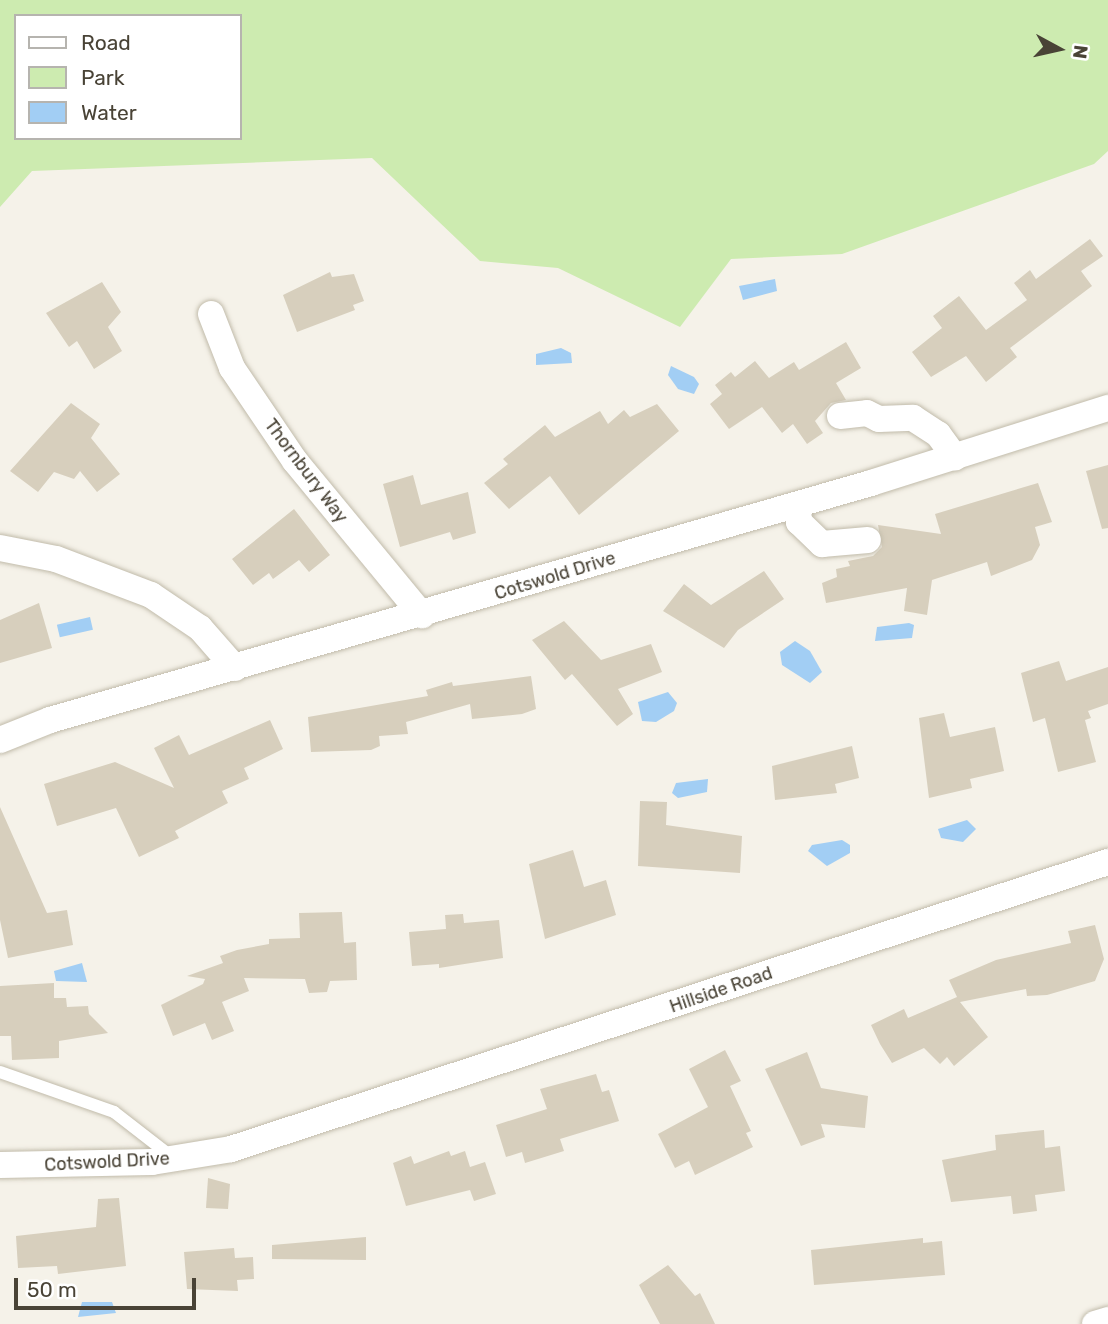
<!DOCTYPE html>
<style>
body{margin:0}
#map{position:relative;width:1108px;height:1324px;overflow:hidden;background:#f5f2e9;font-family:Rubik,sans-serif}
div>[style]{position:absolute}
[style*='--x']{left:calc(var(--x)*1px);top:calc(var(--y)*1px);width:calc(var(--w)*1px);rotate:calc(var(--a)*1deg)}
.green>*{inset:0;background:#cdebb0}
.water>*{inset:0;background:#a2cef4;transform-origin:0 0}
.building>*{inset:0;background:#d7cfbd}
.roads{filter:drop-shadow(0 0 2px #c1bbaa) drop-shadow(0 0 2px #c1bbaa)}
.service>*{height:12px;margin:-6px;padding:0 6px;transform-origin:6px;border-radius:6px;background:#fff}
.minor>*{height:26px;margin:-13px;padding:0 13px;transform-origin:13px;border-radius:13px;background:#fff}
span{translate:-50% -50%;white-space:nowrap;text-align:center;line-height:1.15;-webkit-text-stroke:5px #fff;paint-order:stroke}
.street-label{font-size:18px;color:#494336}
.legend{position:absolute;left:14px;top:14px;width:228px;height:126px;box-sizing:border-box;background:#fff;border:2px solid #b6b4af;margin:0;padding:9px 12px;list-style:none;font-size:21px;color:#494336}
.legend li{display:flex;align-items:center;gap:14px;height:35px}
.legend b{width:35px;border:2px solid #b6b4af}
.north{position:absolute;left:1024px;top:14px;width:70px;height:70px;-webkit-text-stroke:5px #fff;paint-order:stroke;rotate:98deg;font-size:19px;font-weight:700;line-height:28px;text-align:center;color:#494336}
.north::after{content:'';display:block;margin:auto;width:24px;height:32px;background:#494336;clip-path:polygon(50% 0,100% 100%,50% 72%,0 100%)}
.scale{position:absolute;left:14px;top:1278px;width:182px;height:32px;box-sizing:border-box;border:4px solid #494336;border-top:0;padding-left:9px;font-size:21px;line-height:24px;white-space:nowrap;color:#494336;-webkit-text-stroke:5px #fff;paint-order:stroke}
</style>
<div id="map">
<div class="green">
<div style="clip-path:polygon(evenodd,0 0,1108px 0,1108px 151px,1094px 164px,842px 254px,731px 259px,680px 327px,558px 268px,480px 261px,372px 158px,32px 171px,0 207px,0 0,16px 16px,240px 16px,240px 138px,16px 138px,16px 16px)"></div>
</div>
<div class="water">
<div style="clip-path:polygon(775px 279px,777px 291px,743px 300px,739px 286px)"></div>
<div style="clip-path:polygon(561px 348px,571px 353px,572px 363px,536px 365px,536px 354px)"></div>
<div style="clip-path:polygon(671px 366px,694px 377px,699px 384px,694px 394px,678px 389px,668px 375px)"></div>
<div style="left:90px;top:617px;width:13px;height:34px;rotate:77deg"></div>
<div style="clip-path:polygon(909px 623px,914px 625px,912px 638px,875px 641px,877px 627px)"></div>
<div style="clip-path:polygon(795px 641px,810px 651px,822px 672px,810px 683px,782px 665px,780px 652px)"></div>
<div style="clip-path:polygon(668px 692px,677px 703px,674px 711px,656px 722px,642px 721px,638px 702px)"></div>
<div style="clip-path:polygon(708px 779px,707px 792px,678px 798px,672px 793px,676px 783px)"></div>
<div style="clip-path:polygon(967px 820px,976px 829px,963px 842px,941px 838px,938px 829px)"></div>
<div style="clip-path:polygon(842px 840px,850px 845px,850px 853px,827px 866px,808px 851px,812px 845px)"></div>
<div style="clip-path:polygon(82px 963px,87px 982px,56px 981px,54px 971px)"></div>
<div style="clip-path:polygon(82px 1302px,112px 1302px,116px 1313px,78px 1317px)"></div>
</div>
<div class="building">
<div style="clip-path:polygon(1090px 239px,1103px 256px,1081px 271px,1092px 286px,1010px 348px,1017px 357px,986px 382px,966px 356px,931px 377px,912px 352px,942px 328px,933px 316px,959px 296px,986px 330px,1027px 300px,1014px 283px,1030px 270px,1036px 279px)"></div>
<div style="clip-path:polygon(330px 272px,332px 277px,354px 274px,364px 301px,353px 305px,355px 310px,297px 332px,283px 295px)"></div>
<div style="clip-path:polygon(102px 282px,121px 312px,108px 327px,122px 351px,94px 369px,77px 341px,69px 347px,46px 313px)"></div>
<div style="clip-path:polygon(846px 342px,861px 368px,836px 383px,846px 400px,831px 403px,815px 421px,823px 433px,807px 444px,793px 424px,782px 433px,762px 407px,729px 429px,710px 404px,722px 394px,715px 385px,731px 372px,735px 377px,755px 361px,769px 378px,794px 362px,799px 370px)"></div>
<div style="clip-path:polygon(71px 403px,100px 424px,91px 438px,120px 474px,97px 492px,80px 471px,74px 479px,54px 472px,38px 492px,10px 471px)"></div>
<div style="clip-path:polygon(657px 404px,679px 431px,579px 515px,550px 476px,509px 509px,484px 483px,508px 464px,503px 459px,545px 425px,555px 437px,600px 411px,608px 424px,624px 410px,630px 417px)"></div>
<div style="clip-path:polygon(1108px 465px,1108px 528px,1102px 529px,1086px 471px)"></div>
<div style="clip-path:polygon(413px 475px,421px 505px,468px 492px,476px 533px,453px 540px,450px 532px,400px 547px,383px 484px)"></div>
<div style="clip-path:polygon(1038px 483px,1052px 522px,1035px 527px,1040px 545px,1032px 560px,991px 576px,987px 562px,932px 580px,927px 615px,904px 611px,907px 588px,826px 603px,822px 583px,837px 577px,836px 569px,850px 566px,848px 561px,873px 556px,882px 547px,878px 525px,941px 534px,935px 514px)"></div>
<div style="clip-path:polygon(294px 509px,330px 555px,309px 572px,299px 560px,273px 579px,269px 573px,253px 585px,232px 559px)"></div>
<div style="clip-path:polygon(764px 571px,784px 599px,738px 630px,724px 648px,663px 611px,684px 584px,711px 605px)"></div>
<div style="clip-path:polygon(39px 603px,52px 648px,0 663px,0 620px)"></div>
<div style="clip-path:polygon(564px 621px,601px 660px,651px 644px,662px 672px,618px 689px,633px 714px,617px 726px,572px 674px,565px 680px,532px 640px)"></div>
<div style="clip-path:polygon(1059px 661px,1066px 681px,1108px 667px,1108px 704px,1088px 711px,1091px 718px,1085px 720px,1096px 762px,1058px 772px,1045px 718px,1033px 722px,1021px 673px)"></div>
<div style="clip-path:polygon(531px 676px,536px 709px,522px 714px,472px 719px,470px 704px,406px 722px,408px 734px,379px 736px,380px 746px,371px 750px,311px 752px,308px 717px,428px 696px,426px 690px,452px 682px,453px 686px)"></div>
<div style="clip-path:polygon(944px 713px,950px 737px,995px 727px,1004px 771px,970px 779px,972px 788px,929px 798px,919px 718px)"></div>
<div style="clip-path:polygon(270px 720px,283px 749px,244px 768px,249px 779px,222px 791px,228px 803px,175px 831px,179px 838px,139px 857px,116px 808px,57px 826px,44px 784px,115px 762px,174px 788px,154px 748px,179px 735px,189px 755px)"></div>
<div style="clip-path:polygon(852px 746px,859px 778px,835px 784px,837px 793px,775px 800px,772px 766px)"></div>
<div style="clip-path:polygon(640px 801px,667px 802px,666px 825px,742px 836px,740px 873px,638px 866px)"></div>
<div style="clip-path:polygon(0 807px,47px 913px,67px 910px,73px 945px,8px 958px,0 920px)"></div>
<div style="clip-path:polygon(573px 850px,584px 887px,606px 880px,616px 915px,545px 939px,529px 864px)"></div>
<div style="clip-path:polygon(342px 912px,344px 943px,356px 942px,357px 980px,330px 981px,327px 992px,309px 993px,305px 979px,244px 978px,249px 991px,222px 1002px,234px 1031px,212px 1040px,205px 1023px,173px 1036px,161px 1005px,203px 984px,205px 979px,187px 976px,223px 963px,220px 956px,237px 950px,269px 944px,269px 939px,300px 938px,299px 913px)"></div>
<div style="clip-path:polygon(463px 914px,464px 923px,499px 920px,503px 958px,439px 968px,439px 964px,412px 966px,409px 932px,446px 929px,445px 915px)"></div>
<div style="clip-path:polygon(1095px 925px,1104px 959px,1095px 981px,1047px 995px,1027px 996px,1026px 989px,960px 1002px,988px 1037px,954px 1066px,947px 1057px,940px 1064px,924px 1048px,892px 1063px,880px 1044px,871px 1025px,904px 1009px,908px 1018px,957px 997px,949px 980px,996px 960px,1071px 943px,1068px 931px)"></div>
<div style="clip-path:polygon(54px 983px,54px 998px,66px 998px,67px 1007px,88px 1006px,89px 1014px,108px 1033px,59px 1041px,59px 1058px,12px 1060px,11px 1036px,0 1036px,0 986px)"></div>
<div style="clip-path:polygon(725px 1050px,741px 1081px,730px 1086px,751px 1131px,746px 1133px,753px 1147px,695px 1175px,689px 1161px,675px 1168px,658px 1134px,708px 1107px,689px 1069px)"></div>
<div style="clip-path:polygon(807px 1052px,821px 1088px,868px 1096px,865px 1128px,821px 1124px,825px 1137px,801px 1146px,765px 1069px)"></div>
<div style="clip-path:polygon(596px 1074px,602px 1092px,609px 1090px,619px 1121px,560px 1139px,564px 1151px,525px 1163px,522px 1152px,506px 1157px,496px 1125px,547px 1109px,540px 1089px)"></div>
<div style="clip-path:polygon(1044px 1130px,1045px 1148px,1060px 1146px,1065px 1191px,1035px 1195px,1037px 1211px,1013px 1214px,1011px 1196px,951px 1202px,942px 1160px,996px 1150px,995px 1135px)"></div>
<div style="clip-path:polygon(449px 1151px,451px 1156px,465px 1151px,470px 1167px,485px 1162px,496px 1194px,474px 1201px,470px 1190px,406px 1206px,393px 1163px,411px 1156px,414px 1164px)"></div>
<div style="clip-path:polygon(208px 1178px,230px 1184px,228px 1209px,206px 1208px)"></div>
<div style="clip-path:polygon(119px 1198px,126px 1266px,58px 1274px,57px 1266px,18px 1268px,16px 1236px,96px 1227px,98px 1199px)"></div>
<div style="clip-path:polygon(366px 1237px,366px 1260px,272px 1259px,272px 1245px)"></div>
<div style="clip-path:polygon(923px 1238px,923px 1243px,942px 1241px,945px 1275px,814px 1285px,811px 1250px)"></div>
<div style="clip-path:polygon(234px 1248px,235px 1258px,253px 1257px,254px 1279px,237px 1280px,238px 1291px,187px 1289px,184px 1252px)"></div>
<div style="clip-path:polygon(668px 1265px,695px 1296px,700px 1293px,715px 1324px,660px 1324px,639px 1285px)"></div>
</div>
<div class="roads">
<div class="service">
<div style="--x:0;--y:1072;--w:121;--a:19.3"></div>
<div style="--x:114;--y:1112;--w:73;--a:37.8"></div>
</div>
<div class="minor">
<div style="--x:211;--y:314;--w:58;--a:68.7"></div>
<div style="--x:232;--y:368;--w:112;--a:55.9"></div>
<div style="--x:295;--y:461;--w:200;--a:50.5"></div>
<div style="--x:840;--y:416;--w:27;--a:-6"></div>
<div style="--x:867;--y:413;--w:13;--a:27"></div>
<div style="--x:879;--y:419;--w:34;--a:-2"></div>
<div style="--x:913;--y:418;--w:30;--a:33"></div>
<div style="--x:938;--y:434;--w:29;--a:54"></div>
<div style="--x:798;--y:505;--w:17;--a:87"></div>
<div style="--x:799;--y:522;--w:32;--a:44"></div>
<div style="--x:822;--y:544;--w:46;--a:-5"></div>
<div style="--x:0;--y:548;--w:57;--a:11.1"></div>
<div style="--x:56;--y:559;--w:102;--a:20.8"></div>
<div style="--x:151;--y:595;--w:59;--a:34"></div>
<div style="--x:200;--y:628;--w:53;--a:48.8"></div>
<div style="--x:0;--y:740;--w:54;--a:-21.8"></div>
<div style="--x:50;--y:720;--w:855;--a:-16.1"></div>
<div style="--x:871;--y:483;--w:249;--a:-17.6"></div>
<div style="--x:0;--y:1165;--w:152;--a:-1.1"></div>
<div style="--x:152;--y:1162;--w:80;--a:-9.3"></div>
<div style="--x:231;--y:1149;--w:923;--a:-18.12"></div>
<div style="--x:1095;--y:1324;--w:14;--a:-17"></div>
</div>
</div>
<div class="street-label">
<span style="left:306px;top:471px;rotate:53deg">Thornbury Way</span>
<span style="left:555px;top:576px;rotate:-17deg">Cotswold Drive</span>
<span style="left:721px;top:990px;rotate:-19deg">Hillside Road</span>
<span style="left:107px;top:1162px;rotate:-3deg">Cotswold Drive</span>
</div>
<ul class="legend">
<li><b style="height:9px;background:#fff"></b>Road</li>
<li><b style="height:19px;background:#cdebb0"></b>Park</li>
<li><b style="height:19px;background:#a2cef4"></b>Water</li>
</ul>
<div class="north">N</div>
<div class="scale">50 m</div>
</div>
